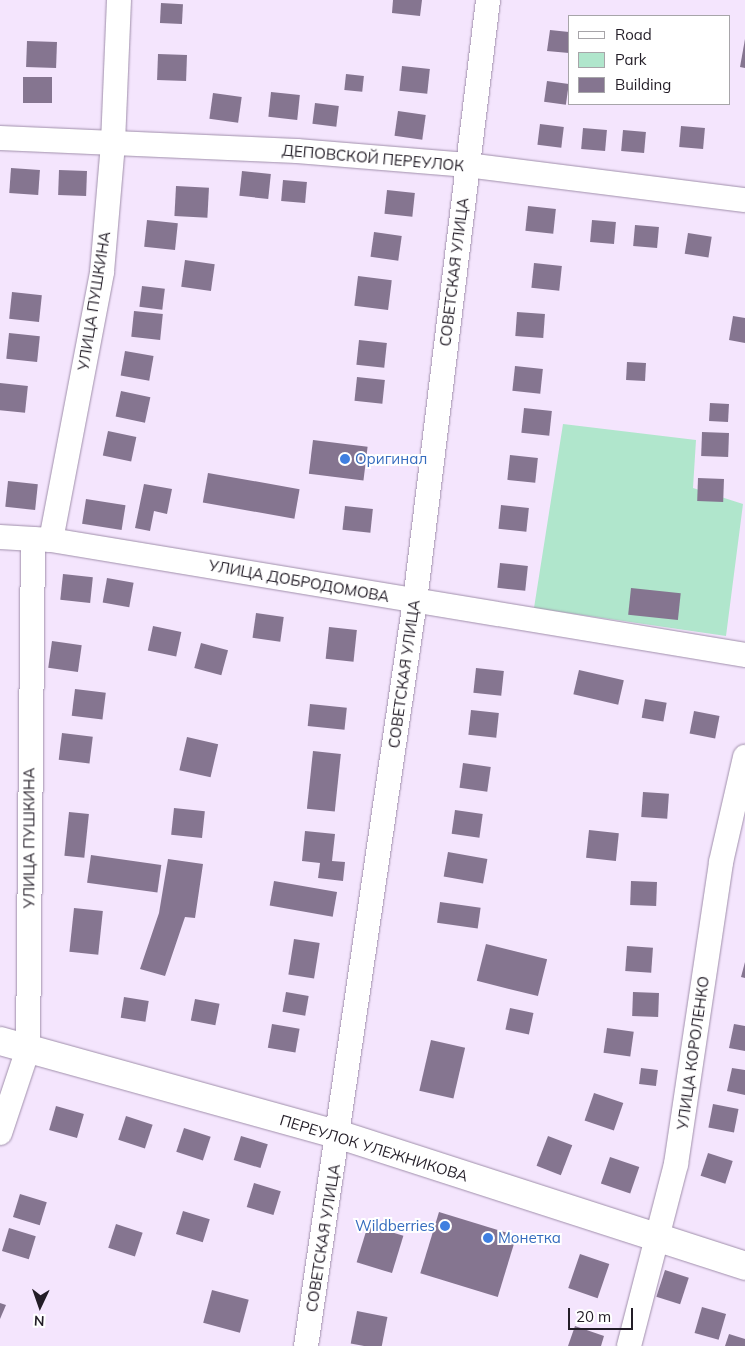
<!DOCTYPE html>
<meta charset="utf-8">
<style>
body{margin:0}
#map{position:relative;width:745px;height:1346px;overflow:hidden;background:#f4e5fd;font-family:Mulish,sans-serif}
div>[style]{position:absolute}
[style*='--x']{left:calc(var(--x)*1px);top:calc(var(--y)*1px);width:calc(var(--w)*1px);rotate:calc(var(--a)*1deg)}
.green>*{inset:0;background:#b0e6cc}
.building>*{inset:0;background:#857590;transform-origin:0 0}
.roads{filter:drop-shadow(0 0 1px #a08fab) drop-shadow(0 0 1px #a08fab)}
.minor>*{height:24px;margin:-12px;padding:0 12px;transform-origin:12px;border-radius:12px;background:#fff}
.major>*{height:28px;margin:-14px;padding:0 14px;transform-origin:14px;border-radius:14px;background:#fff}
.dots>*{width:14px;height:14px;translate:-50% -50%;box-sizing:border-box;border:2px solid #fff;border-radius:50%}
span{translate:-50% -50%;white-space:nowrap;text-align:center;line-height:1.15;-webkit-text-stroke:4px #fff;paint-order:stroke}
.street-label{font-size:15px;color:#231d27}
.shop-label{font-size:15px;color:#366cbe}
.left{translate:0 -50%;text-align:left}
.right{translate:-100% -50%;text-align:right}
.legend{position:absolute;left:568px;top:15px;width:162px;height:90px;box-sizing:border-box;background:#fff;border:1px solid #a7a5a9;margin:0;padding:6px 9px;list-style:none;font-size:15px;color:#231d27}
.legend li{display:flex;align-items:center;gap:10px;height:25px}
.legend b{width:25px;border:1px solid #a7a5a9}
.north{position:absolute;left:15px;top:1281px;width:50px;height:50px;-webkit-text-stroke:4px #fff;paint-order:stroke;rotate:183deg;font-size:14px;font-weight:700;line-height:20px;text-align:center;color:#231d27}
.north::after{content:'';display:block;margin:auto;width:18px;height:22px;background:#231d27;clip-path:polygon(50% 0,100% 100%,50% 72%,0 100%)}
.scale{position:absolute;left:568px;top:1308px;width:65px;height:22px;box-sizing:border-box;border:2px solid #231d27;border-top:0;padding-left:6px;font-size:15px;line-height:18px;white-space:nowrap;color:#231d27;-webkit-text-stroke:4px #fff;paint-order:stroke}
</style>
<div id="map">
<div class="green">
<div style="clip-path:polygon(563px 424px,696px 440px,693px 488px,743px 504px,726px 636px,534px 608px)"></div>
</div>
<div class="building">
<div style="clip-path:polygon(393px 0,422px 0,420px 16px,392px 13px)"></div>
<div style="left:161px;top:3px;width:22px;height:20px;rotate:3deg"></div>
<div style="clip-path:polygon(550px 30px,569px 32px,569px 53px,547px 51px)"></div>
<div style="clip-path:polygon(745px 39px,745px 68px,740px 67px)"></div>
<div style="left:27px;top:41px;width:30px;height:26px;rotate:2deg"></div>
<div style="left:158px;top:54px;width:29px;height:26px;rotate:2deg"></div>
<div style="left:402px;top:66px;width:28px;height:25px;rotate:6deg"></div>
<div style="left:346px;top:74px;width:18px;height:16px;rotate:6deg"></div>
<div style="left:23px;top:77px;width:29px;height:26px"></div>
<div style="left:547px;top:81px;width:22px;height:21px;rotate:8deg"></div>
<div style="left:271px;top:92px;width:29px;height:25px;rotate:6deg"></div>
<div style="left:213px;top:93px;width:29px;height:26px;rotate:8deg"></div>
<div style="left:315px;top:103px;width:24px;height:21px;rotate:7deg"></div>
<div style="left:398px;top:111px;width:28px;height:25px;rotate:8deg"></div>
<div style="left:540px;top:124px;width:24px;height:21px;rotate:7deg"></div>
<div style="left:681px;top:126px;width:24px;height:21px;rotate:5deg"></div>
<div style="left:583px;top:128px;width:24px;height:21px;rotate:5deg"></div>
<div style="left:623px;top:130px;width:23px;height:21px;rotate:5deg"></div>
<div style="left:11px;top:168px;width:29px;height:25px;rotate:4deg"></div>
<div style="left:59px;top:170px;width:28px;height:25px;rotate:2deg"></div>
<div style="left:242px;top:171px;width:29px;height:25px;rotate:6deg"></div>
<div style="left:283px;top:180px;width:24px;height:21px;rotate:5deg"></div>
<div style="left:176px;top:186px;width:33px;height:30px;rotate:3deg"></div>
<div style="left:387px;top:190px;width:28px;height:24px;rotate:6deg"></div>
<div style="left:528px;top:206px;width:28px;height:25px;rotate:6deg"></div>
<div style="left:147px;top:220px;width:31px;height:27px;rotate:6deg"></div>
<div style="left:592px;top:220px;width:24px;height:22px;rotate:5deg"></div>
<div style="left:635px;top:225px;width:24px;height:21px;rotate:5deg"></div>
<div style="left:374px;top:232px;width:28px;height:25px;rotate:8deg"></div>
<div style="left:688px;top:233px;width:24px;height:21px;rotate:9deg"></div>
<div style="left:185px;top:260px;width:30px;height:27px;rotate:8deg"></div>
<div style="left:534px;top:263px;width:28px;height:25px;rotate:6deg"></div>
<div style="left:358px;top:276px;width:34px;height:30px;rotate:7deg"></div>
<div style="left:142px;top:286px;width:23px;height:21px;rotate:7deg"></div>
<div style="left:12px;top:292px;width:30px;height:27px;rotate:6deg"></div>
<div style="left:134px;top:311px;width:29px;height:26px;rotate:6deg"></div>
<div style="left:517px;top:312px;width:28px;height:24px;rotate:4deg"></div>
<div style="clip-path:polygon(733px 316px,745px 318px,745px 343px,729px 340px)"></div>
<div style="left:9px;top:333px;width:31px;height:26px;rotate:6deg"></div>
<div style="left:359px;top:340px;width:28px;height:25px;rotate:6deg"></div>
<div style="left:125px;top:351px;width:29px;height:25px;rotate:10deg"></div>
<div style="left:627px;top:362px;width:19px;height:18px;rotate:3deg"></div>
<div style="left:515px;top:366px;width:28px;height:25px;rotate:6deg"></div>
<div style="left:357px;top:377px;width:28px;height:24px;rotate:6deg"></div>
<div style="left:0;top:383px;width:28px;height:27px;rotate:6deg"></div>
<div style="left:121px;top:391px;width:30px;height:26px;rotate:12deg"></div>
<div style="left:710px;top:403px;width:19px;height:18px;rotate:3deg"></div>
<div style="left:524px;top:408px;width:28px;height:25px;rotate:6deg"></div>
<div style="left:108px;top:431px;width:29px;height:25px;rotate:12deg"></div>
<div style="left:702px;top:432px;width:27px;height:24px;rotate:2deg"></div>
<div style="left:313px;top:440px;width:55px;height:34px;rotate:7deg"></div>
<div style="left:510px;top:455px;width:28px;height:25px;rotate:6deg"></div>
<div style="left:208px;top:473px;width:93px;height:30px;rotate:10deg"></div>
<div style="left:698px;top:478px;width:26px;height:23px;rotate:2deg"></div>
<div style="left:8px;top:481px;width:30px;height:26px;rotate:6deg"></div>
<div style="clip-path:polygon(144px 484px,172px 489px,167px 514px,154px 511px,150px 531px,135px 528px)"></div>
<div style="left:86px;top:499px;width:40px;height:25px;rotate:9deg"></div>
<div style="left:501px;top:505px;width:28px;height:24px;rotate:6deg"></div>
<div style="left:345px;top:506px;width:28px;height:24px;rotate:6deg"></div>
<div style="left:500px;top:563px;width:28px;height:25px;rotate:6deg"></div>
<div style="left:63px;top:574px;width:30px;height:26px;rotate:6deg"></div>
<div style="left:107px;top:578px;width:27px;height:25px;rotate:10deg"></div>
<div style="left:631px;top:588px;width:50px;height:27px;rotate:6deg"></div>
<div style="left:256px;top:613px;width:28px;height:25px;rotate:8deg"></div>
<div style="left:153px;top:626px;width:29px;height:25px;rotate:12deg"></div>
<div style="left:329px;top:627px;width:28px;height:32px;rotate:6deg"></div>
<div style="left:52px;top:641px;width:30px;height:27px;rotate:8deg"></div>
<div style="left:201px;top:643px;width:28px;height:26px;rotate:15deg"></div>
<div style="left:476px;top:668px;width:28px;height:25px;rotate:6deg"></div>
<div style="left:579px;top:670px;width:46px;height:25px;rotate:13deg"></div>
<div style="left:75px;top:689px;width:31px;height:27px;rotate:7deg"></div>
<div style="left:645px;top:699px;width:22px;height:19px;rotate:10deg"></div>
<div style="left:310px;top:704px;width:37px;height:22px;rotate:6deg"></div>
<div style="left:471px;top:710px;width:28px;height:25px;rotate:6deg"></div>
<div style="left:694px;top:711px;width:26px;height:23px;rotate:11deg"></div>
<div style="left:62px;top:733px;width:31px;height:27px;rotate:7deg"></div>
<div style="left:187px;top:737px;width:32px;height:34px;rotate:13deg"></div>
<div style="left:313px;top:751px;width:28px;height:58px;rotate:6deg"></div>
<div style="left:463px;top:763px;width:28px;height:25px;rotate:8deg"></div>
<div style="left:643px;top:792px;width:26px;height:25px;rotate:4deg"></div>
<div style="left:174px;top:808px;width:31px;height:27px;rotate:6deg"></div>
<div style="left:455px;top:810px;width:28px;height:24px;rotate:8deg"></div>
<div style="left:69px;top:812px;width:20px;height:44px;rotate:6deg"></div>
<div style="left:589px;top:830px;width:30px;height:28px;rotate:6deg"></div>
<div style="clip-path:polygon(305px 831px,335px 834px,332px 861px,345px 862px,343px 881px,318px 878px,320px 863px,302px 861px)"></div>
<div style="left:448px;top:852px;width:40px;height:25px;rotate:10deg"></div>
<div style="left:91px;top:855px;width:71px;height:28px;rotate:8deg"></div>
<div style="clip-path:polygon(168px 859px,203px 864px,195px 918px,185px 917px,165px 976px,140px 969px,159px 913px)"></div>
<div style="left:274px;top:881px;width:64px;height:25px;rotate:10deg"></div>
<div style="left:631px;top:881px;width:26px;height:24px;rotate:2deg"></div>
<div style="left:440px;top:902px;width:41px;height:21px;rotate:8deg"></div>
<div style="left:74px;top:908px;width:29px;height:44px;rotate:6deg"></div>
<div style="left:294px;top:939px;width:26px;height:36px;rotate:9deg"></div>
<div style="left:486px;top:944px;width:63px;height:38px;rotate:14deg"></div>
<div style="left:627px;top:946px;width:26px;height:25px;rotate:4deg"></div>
<div style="clip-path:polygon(745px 962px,745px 978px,741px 977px)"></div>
<div style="left:286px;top:992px;width:23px;height:20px;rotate:10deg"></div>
<div style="left:633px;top:992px;width:26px;height:24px;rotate:2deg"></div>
<div style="left:124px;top:997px;width:25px;height:21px;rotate:9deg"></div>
<div style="left:195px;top:999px;width:25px;height:22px;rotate:11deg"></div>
<div style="left:510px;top:1008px;width:24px;height:22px;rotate:12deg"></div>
<div style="left:272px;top:1024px;width:28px;height:24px;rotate:10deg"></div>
<div style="clip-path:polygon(734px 1024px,745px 1026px,745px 1051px,729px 1048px)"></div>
<div style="left:607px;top:1028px;width:27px;height:25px;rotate:8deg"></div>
<div style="left:431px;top:1040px;width:35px;height:52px;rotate:13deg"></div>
<div style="left:641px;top:1068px;width:17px;height:16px;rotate:7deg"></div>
<div style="clip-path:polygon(732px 1068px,745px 1070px,745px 1095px,727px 1091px)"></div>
<div style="left:594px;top:1093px;width:31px;height:29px;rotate:19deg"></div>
<div style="left:713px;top:1104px;width:26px;height:24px;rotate:11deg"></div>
<div style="left:56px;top:1106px;width:29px;height:25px;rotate:16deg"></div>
<div style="left:126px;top:1116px;width:28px;height:25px;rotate:18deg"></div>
<div style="left:184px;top:1128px;width:28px;height:25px;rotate:18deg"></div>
<div style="left:241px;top:1136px;width:28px;height:25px;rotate:17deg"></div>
<div style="left:548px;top:1136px;width:26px;height:32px;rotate:21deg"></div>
<div style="left:708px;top:1153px;width:26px;height:24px;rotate:18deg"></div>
<div style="left:610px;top:1157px;width:31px;height:28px;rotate:19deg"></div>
<div style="left:254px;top:1183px;width:28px;height:25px;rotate:17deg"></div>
<div style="left:20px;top:1194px;width:28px;height:24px;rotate:17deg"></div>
<div style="left:183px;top:1211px;width:28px;height:24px;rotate:17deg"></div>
<div style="left:439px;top:1212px;width:81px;height:64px;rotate:17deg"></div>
<div style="left:116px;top:1224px;width:28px;height:25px;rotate:18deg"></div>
<div style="left:368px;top:1225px;width:37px;height:39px;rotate:17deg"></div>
<div style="left:9px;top:1228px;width:28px;height:24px;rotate:17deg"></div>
<div style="left:580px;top:1254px;width:31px;height:36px;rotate:19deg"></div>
<div style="left:665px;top:1270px;width:25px;height:28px;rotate:18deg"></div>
<div style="left:212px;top:1290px;width:38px;height:34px;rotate:15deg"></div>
<div style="clip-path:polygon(0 1303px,6px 1305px,0 1319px)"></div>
<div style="left:702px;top:1307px;width:25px;height:27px;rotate:16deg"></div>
<div style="left:357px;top:1311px;width:31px;height:33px;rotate:11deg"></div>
<div style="clip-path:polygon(575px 1326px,604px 1336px,601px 1346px,568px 1346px)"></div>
<div style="clip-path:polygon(729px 1334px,745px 1339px,745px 1346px,725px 1346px)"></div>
</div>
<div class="roads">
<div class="minor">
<div style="--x:0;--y:138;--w:297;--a:2.5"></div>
<div style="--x:297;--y:151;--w:171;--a:4.7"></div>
<div style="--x:467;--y:165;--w:280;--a:7.2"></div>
<div style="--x:0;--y:537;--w:51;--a:3.4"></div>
<div style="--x:51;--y:540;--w:703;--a:9.41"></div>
<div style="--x:51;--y:540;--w:273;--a:-79.2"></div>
<div style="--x:102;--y:272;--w:129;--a:-85.1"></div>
<div style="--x:113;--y:143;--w:143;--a:-87.6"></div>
<div style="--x:0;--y:1133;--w:89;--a:-71.6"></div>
<div style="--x:28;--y:1049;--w:510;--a:-89.44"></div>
<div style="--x:306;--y:1346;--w:753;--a:-81.68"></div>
<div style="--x:415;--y:601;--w:605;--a:-83.07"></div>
<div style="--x:629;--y:1346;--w:188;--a:-75.5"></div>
<div style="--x:676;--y:1164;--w:305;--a:-81.5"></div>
<div style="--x:721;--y:862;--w:108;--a:-77.1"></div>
</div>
<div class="major">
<div style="--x:0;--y:1041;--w:353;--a:15.5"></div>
<div style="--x:340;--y:1135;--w:426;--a:17.9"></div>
</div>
</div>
<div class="dots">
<div style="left:345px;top:459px;background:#3f7fe0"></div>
<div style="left:445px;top:1226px;background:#3f7fe0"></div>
<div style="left:488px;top:1238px;background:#3f7fe0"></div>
</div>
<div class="street-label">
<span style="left:373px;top:158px;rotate:5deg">ДЕПОВСКОЙ ПЕРЕУЛОК</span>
<span style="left:454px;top:272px;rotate:-83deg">СОВЕТСКАЯ УЛИЦА</span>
<span style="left:94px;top:301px;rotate:-81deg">УЛИЦА ПУШКИНА</span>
<span style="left:299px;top:581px;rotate:10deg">УЛИЦА ДОБРОДОМОВА</span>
<span style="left:404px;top:674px;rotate:-82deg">СОВЕТСКАЯ УЛИЦА</span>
<span style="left:29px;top:838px;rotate:-90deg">УЛИЦА ПУШКИНА</span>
<span style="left:693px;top:1053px;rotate:-82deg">УЛИЦА КОРОЛЕНКО</span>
<span style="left:374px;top:1148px;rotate:17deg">ПЕРЕУЛОК УЛЕЖНИКОВА</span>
<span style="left:323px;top:1238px;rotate:-81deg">СОВЕТСКАЯ УЛИЦА</span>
</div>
<div class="shop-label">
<span class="left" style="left:355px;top:459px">Оригинал</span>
<span class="right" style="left:435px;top:1226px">Wildberries</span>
<span class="left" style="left:498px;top:1238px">Монетка</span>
</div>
<ul class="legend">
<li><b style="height:6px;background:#fff"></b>Road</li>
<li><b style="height:14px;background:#b0e6cc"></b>Park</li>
<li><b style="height:14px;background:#857590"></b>Building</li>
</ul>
<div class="north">N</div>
<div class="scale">20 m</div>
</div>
